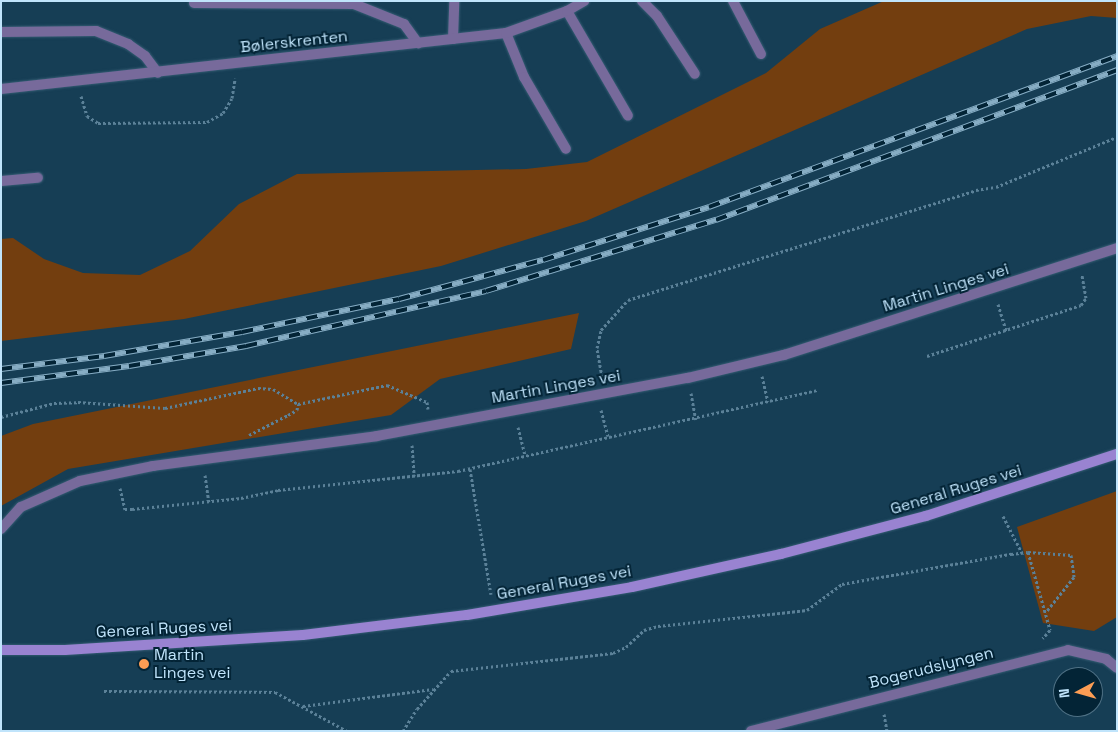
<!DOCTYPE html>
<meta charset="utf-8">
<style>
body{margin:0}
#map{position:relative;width:1118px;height:732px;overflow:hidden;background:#163e55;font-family:"Space Grotesk",sans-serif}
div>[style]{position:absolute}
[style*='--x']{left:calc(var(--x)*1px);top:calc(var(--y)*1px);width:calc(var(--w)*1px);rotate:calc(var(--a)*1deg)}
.green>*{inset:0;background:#733e0f}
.path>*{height:3px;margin-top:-1.5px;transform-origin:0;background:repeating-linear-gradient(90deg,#5b8198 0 2.5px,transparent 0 5px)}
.roads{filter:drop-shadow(0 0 1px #355c73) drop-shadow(0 0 1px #355c73)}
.lane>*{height:10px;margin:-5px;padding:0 5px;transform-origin:5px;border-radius:5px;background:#776a9b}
.street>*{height:10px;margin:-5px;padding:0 5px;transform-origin:5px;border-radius:5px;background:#776a9b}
.secondary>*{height:10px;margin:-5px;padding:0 5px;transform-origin:5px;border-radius:5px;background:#9983d1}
.rail>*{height:5.5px;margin-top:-2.75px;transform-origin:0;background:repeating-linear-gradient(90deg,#032436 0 11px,#87adc4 0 22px);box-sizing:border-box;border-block:1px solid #87adc4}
.dots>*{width:14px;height:14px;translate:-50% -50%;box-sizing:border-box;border:2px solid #032436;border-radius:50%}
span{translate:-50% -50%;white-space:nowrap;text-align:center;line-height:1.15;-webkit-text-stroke:4px #032436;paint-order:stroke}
.street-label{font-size:16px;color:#c0e4fb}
.poi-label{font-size:16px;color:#c0e4fb}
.left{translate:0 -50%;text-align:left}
.frame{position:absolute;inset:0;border:2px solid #c0e4fb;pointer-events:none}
.north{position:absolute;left:1053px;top:667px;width:50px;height:50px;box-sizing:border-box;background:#032436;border:1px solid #4f7185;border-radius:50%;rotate:264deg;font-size:14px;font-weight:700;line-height:20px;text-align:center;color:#c0e4fb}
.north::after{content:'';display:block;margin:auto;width:18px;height:22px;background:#fc9d54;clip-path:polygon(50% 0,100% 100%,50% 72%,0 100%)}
</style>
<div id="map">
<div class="green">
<div style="clip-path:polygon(884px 1px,1117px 1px,1117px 18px,1091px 16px,1027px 29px,586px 221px,441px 266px,184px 319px,1px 341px,1px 239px,13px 238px,44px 259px,83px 273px,140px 275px,190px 251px,239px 204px,297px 174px,526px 169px,587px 162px,766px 73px,820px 29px)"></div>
<div style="clip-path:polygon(579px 313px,571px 349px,440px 379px,391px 415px,68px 469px,1px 506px,1px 436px,33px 424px)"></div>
<div style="clip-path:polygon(1117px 491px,1117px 617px,1094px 631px,1043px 623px,1017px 527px)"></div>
</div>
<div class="path">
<div style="--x:81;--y:96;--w:21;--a:73"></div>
<div style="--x:87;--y:116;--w:13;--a:32"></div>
<div style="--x:98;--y:123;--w:109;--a:-0.5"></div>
<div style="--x:207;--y:122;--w:18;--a:-29"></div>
<div style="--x:223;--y:113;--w:17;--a:-59"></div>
<div style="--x:232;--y:98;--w:20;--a:-81"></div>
<div style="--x:998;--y:304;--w:28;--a:73"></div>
<div style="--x:927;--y:356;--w:162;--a:-18.3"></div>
<div style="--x:1081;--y:305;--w:9;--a:-54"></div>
<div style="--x:1086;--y:298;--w:23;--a:-100"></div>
<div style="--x:762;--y:376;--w:26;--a:77"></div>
<div style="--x:602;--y:377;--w:29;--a:-100"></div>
<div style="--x:597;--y:348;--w:18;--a:-77"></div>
<div style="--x:601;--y:330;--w:40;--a:-48"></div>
<div style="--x:628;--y:300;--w:365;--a:-17.5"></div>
<div style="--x:976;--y:190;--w:20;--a:-9"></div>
<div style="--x:996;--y:187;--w:131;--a:-22.5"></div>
<div style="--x:691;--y:393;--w:27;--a:80"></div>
<div style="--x:298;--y:404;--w:91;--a:-12.1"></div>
<div style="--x:387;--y:385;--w:43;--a:23"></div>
<div style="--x:427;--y:402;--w:7;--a:82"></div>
<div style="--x:601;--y:410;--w:27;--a:75"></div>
<div style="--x:1;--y:417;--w:55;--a:-14.8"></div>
<div style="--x:54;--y:403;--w:24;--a:-2"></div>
<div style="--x:78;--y:402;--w:87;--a:3.9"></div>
<div style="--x:165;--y:408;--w:95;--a:-12.1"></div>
<div style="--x:258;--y:388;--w:15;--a:4"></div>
<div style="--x:273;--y:389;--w:29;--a:31"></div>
<div style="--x:518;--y:427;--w:30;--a:76"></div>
<div style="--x:249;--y:435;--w:44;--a:-27.1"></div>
<div style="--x:288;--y:415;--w:10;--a:-29"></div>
<div style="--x:297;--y:410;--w:6;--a:-81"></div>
<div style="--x:412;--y:445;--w:31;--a:86"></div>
<div style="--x:470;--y:469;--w:127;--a:80.5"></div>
<div style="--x:205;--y:475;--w:27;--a:82"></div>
<div style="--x:120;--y:488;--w:22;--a:77"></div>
<div style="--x:125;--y:509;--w:7;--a:0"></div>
<div style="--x:132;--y:509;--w:110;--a:-5.8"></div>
<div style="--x:241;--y:498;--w:38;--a:-12"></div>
<div style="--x:278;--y:490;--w:181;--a:-6"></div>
<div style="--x:458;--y:471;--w:368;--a:-12.7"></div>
<div style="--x:1003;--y:516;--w:42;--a:62.8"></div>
<div style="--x:1028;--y:552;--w:43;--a:4"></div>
<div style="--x:1071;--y:555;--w:22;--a:82"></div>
<div style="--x:1074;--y:577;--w:45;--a:128.7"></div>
<div style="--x:104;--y:691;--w:171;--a:0.3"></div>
<div style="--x:275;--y:692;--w:82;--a:28.4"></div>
<div style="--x:303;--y:706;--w:131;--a:-7.5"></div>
<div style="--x:884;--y:714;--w:17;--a:80"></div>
<div style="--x:403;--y:731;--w:26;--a:-58"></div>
<div style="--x:417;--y:709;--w:51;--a:-48.2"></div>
<div style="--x:451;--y:671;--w:163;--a:-6.3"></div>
<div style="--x:613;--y:653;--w:14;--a:-25"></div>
<div style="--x:626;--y:647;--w:25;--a:-43"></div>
<div style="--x:644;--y:630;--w:15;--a:-16"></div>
<div style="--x:658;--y:626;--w:150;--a:-6.1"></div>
<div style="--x:807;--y:610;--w:44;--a:-36.6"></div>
<div style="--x:842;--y:584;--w:172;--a:-10.1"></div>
<div style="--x:1011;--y:554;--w:17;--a:-7"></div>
<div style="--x:1028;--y:552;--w:81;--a:74.2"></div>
<div style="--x:1050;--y:630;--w:11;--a:131"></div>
</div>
<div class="roads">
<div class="lane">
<div style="--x:642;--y:1;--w:21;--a:45"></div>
<div style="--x:657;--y:16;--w:69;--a:56.8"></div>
<div style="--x:733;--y:1;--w:60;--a:62.2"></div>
<div style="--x:194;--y:3;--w:160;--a:0.4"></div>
<div style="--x:354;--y:4;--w:54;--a:21.8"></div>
<div style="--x:404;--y:24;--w:24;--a:54"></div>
<div style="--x:567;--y:11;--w:121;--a:59.8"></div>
<div style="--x:1;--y:32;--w:95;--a:-0.6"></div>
<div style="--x:96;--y:31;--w:35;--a:22"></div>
<div style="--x:128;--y:44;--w:21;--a:35"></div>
<div style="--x:145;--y:56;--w:21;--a:53"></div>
<div style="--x:506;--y:33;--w:48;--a:67.8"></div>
<div style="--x:524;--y:77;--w:83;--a:59.7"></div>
<div style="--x:453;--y:39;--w:38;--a:-88"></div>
<div style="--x:1;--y:181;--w:37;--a:-5"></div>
</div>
<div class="street">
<div style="--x:1;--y:89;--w:508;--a:-6.33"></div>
<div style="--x:506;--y:33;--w:65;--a:-19.8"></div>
<div style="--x:567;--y:11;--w:20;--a:-30"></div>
<div style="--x:1;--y:529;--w:30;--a:-48"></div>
<div style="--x:21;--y:507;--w:64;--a:-23.8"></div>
<div style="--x:80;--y:481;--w:75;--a:-11.6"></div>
<div style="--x:153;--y:466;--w:226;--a:-7.6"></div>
<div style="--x:377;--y:436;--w:316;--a:-10.6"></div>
<div style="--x:688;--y:378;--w:99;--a:-13.5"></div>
<div style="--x:784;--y:355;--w:350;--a:-17.8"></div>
<div style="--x:751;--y:731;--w:327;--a:-14.3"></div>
<div style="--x:1068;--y:650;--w:39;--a:13"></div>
<div style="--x:1106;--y:659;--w:14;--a:39"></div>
</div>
<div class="secondary">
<div style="--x:1;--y:650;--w:64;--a:0"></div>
<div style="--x:65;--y:650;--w:238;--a:-3.6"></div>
<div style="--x:303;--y:635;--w:165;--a:-7"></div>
<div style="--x:467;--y:615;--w:167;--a:-9.6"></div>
<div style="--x:632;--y:587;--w:153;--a:-12.5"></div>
<div style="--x:781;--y:554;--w:150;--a:-14.7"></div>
<div style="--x:926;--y:516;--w:201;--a:-18"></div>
</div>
</div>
<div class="rail">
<div style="--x:1;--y:369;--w:104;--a:-7.2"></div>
<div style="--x:104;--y:356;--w:140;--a:-9.9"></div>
<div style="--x:242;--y:332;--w:160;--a:-11.9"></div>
<div style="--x:399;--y:299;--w:149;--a:-15.2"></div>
<div style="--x:543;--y:260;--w:174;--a:-17.7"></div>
<div style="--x:709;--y:207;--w:435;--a:-20.3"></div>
<div style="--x:1;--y:383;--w:129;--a:-7.6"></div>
<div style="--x:129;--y:366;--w:119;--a:-9.7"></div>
<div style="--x:246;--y:346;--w:246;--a:-12.9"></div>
<div style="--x:486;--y:291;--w:241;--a:-17.2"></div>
<div style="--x:716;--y:220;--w:428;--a:-20.5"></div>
</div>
<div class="dots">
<div style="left:144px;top:664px;background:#fc9d54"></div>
</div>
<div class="street-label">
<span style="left:294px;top:42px;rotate:-6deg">Bølerskrenten</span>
<span style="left:946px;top:288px;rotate:-17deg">Martin Linges vei</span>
<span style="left:556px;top:387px;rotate:-10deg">Martin Linges vei</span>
<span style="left:956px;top:490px;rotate:-17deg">General Ruges vei</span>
<span style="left:564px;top:583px;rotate:-10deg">General Ruges vei</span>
<span style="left:164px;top:629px;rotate:-3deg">General Ruges vei</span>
<span style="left:931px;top:668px;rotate:-14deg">Bogerudslyngen</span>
</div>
<div class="poi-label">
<span class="left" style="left:154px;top:664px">Martin<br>Linges vei</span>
</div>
<div class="frame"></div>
<div class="north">N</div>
</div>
